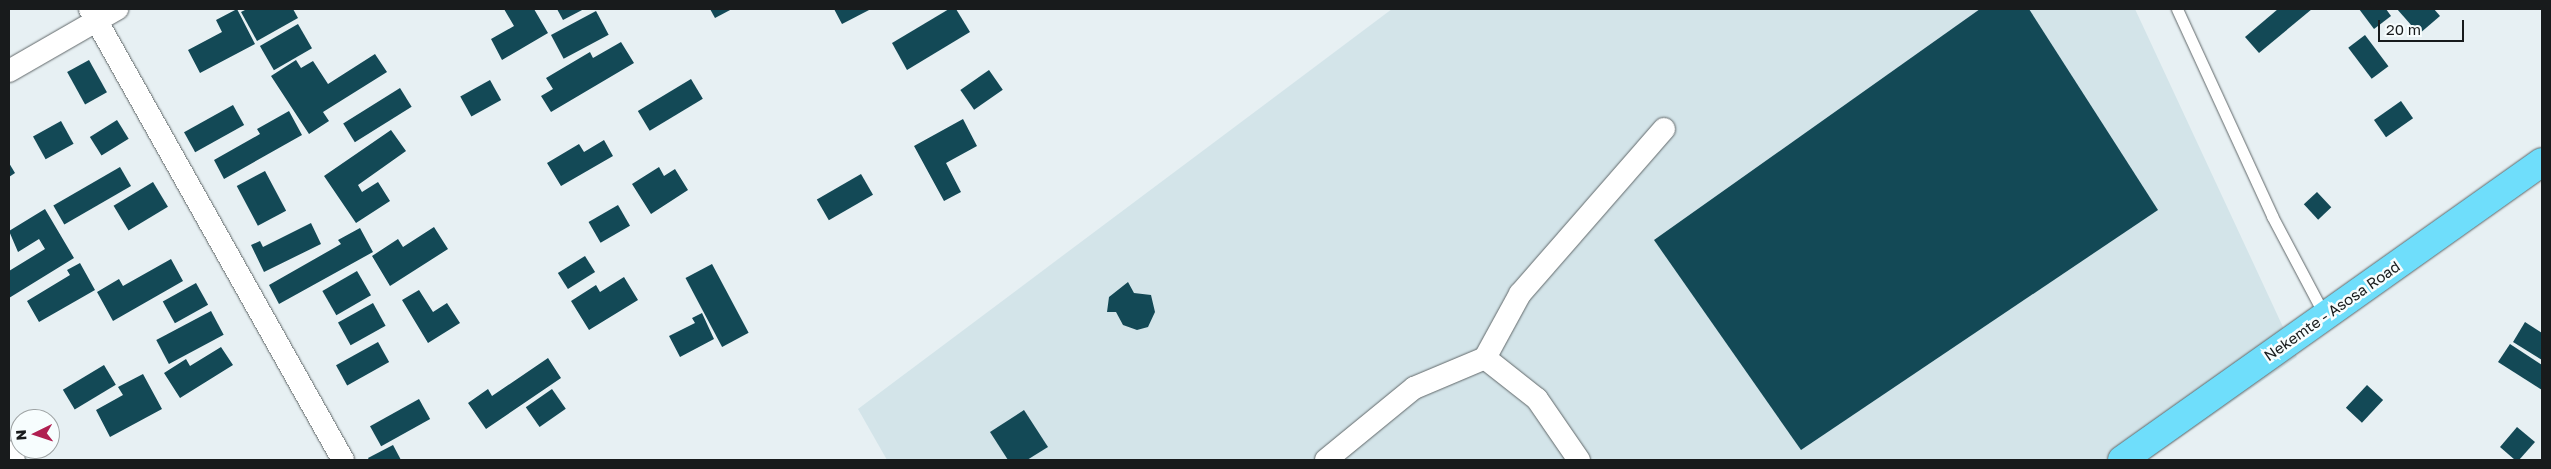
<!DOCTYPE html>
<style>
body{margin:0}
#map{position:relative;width:2551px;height:469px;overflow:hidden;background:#e7f0f3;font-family:"Golos Text",sans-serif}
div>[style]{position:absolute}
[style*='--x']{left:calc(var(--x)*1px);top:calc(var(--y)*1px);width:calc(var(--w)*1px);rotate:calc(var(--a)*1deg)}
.built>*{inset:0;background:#d3e4e9}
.building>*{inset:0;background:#134956;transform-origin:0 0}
.roads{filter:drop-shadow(0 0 1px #606769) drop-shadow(0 0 1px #606769)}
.lane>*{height:11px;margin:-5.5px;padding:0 5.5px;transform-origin:5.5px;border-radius:5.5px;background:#fff}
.street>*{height:22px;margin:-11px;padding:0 11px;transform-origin:11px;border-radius:11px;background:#fff}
.highway>*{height:28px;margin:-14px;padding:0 14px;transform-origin:14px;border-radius:14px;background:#6fdefb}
span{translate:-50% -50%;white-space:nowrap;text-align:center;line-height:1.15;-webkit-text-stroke:5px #f7fdfe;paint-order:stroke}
.street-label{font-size:15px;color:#181b1c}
.frame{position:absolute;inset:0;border:10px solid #181b1c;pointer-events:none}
.north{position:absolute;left:10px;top:409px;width:50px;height:50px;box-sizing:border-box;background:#f7fdfe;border:1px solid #9ea3a4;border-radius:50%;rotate:266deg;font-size:14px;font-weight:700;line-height:20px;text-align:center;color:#181b1c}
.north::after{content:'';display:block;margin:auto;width:18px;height:22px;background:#b01f51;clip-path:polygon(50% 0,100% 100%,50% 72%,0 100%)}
.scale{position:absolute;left:2378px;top:20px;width:86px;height:22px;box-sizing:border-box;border:2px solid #181b1c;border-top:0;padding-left:6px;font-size:15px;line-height:18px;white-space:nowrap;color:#181b1c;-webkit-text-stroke:4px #f7fdfe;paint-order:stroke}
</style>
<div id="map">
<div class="built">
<div style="clip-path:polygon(1392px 9px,2135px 9px,2297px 357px,2148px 460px,887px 460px,858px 409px)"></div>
</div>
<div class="building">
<div style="clip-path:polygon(237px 9px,255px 44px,200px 73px,188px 50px,222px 32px,216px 20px)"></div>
<div style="clip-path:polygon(247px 9px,293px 9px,298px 18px,257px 41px,241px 12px)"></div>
<div style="clip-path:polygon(504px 9px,534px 9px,548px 33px,502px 60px,491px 39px,514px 26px)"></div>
<div style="clip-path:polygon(557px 9px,584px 9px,563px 20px)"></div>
<div style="clip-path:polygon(710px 9px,732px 9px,715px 18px)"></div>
<div style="clip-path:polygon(834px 9px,871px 9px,842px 24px)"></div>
<div style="clip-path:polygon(949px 9px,956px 9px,970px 32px,907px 70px,892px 43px)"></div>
<div style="clip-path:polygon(1980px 9px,2029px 9px,2158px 210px,1801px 450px,1654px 240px)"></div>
<div style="clip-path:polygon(2278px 9px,2312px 9px,2259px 53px,2245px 37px)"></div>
<div style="clip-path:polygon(2359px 9px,2386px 9px,2391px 16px,2374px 29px)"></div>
<div style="clip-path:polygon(2397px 9px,2434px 9px,2440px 16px,2419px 34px)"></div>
<div style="left:596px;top:11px;width:27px;height:51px;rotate:62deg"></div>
<div style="left:298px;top:24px;width:28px;height:44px;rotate:60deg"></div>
<div style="left:2365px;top:35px;width:39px;height:21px;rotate:53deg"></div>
<div style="clip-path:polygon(621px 42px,634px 63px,551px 112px,541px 96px,553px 89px,546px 78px,590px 52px,593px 58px)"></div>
<div style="clip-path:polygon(375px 54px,387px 72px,323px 112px,329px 121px,309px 134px,271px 76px,296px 60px,301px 68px,313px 61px,328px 84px)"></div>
<div style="left:89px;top:60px;width:37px;height:25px;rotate:61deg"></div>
<div style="left:989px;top:70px;width:24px;height:35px;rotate:55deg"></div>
<div style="left:691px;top:79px;width:23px;height:62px;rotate:59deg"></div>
<div style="left:490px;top:80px;width:23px;height:34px;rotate:61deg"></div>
<div style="left:400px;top:88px;width:22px;height:67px;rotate:58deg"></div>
<div style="left:2401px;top:101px;width:21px;height:33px;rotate:55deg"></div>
<div style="left:233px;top:105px;width:23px;height:56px;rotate:61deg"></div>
<div style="clip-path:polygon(289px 111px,302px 135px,224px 179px,214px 160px,260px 134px,257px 129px)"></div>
<div style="clip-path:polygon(963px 119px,977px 146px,946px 163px,961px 192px,944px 201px,914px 146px)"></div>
<div style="left:117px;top:120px;width:22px;height:32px;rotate:58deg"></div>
<div style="left:61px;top:121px;width:26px;height:32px;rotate:61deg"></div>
<div style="clip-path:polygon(391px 130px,406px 151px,358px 185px,362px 192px,378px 182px,390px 201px,356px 223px,324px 176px)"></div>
<div style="clip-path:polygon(604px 140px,613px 156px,561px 186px,547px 163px,579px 144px,584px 152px)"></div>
<div style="clip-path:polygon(9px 163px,15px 173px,9px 177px)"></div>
<div style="left:120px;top:167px;width:22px;height:77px;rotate:60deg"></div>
<div style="clip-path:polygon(659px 167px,664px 176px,675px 169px,688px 190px,651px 214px,632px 184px)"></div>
<div style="left:265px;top:171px;width:45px;height:32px;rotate:62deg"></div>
<div style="left:861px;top:174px;width:24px;height:51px;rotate:60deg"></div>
<div style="left:153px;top:182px;width:29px;height:46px;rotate:59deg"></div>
<div style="left:2317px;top:192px;width:21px;height:18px;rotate:47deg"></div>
<div style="left:618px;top:205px;width:24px;height:34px;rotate:60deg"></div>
<div style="clip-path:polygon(45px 209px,74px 258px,9px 298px,9px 271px,45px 249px,39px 239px,18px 252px,9px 231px)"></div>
<div style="clip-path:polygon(311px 223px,321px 244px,264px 272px,251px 245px,260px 241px,263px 247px)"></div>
<div style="clip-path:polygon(434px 227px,448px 249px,390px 286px,372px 256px,398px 239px,403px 247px)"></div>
<div style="clip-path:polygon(360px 228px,373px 252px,279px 304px,269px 285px,341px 244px,338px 240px)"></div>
<div style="left:585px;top:256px;width:19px;height:32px;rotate:58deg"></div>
<div style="clip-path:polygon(171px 259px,183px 281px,113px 321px,97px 292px,119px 279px,123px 286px)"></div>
<div style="clip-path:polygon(80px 263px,95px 290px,39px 322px,27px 301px,70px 275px,67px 270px)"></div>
<div style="left:712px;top:264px;width:78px;height:30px;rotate:62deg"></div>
<div style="left:357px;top:271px;width:28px;height:40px;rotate:60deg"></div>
<div style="clip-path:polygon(624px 277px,638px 300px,589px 330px,571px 301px,596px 285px,600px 292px)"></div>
<div style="clip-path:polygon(1128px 282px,1134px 293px,1151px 295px,1155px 312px,1148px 327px,1137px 330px,1123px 325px,1116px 312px,1107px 312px,1109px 297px)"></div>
<div style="left:196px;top:283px;width:25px;height:38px;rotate:61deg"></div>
<div style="clip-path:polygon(419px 290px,433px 312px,447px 303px,460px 323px,428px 343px,402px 300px)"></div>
<div style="left:373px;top:303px;width:26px;height:40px;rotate:61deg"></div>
<div style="left:211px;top:311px;width:27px;height:62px;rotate:62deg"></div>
<div style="clip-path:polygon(702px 313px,714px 339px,680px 357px,669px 336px,695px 323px,692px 318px)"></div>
<div style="clip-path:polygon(2525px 322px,2542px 333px,2542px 360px,2513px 342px)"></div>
<div style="left:378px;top:342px;width:23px;height:48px;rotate:61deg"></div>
<div style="clip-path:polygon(2510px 344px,2542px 365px,2542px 390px,2498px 362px)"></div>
<div style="clip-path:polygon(221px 347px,233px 365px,180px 398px,164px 373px,186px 359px,190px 366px)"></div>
<div style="clip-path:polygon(548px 358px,561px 378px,486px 429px,468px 403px,488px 389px,492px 396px)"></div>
<div style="left:104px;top:365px;width:23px;height:48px;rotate:59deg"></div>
<div style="clip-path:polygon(143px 374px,162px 409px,110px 437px,96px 410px,123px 395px,118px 387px)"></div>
<div style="left:2367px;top:385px;width:22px;height:31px;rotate:43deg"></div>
<div style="left:552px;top:389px;width:24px;height:32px;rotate:55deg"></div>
<div style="left:419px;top:399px;width:23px;height:56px;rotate:61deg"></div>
<div style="clip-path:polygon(1024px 410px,1048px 447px,1027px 460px,1008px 460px,990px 432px)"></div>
<div style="clip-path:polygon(2517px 427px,2535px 442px,2519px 460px,2515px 460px,2500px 447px)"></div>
<div style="clip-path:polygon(393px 445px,401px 460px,369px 460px,368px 458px)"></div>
</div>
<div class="roads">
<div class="lane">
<div style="--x:2177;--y:9;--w:228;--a:65.3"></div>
<div style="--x:2272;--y:216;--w:113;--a:62.1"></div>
</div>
<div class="street">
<div style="--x:90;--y:9;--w:517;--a:60.71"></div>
<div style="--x:9;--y:71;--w:125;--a:-29.9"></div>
<div style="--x:1485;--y:358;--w:66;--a:38.3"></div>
<div style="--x:1537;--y:399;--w:74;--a:55.5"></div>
<div style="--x:9;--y:452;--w:9;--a:58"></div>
<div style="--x:1326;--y:460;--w:114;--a:-39.3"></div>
<div style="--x:1414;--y:388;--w:77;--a:-22.9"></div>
<div style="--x:1485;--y:358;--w:73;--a:-61.3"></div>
<div style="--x:1520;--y:294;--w:219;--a:-48.9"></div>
</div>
<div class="highway">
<div style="--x:2122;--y:460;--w:515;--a:-35.36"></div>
</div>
</div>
<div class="street-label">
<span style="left:2332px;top:311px;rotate:-35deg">Nekemte - Asosa Road</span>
</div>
<div class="frame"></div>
<div class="north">N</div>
<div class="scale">20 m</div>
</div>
